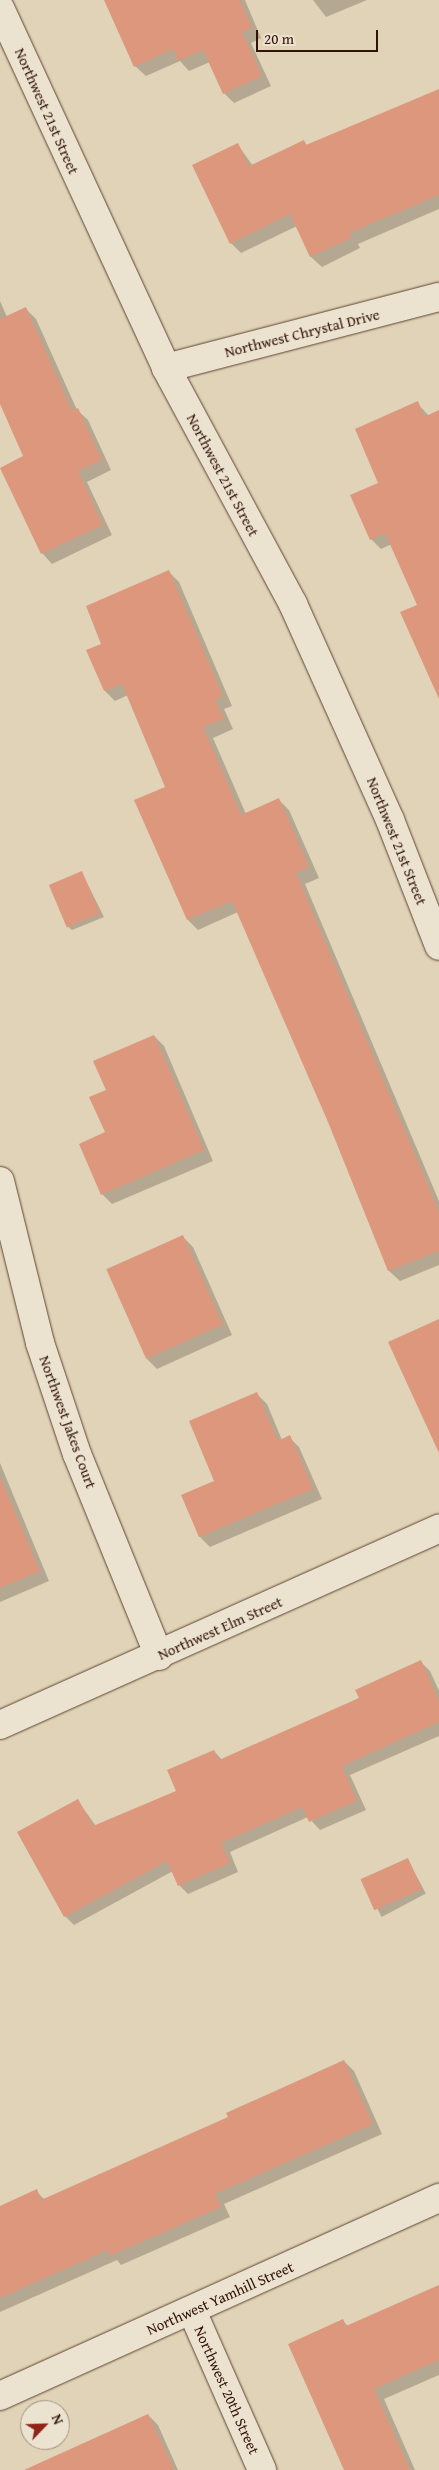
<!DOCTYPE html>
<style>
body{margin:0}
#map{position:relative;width:439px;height:2470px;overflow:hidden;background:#e1d3b7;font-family:"Gentium Book Plus",serif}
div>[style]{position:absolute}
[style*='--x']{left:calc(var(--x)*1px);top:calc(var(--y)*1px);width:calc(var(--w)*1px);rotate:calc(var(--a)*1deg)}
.shadow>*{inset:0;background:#0003;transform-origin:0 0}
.building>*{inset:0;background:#dc977d;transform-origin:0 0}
.roads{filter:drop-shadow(0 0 1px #5d4433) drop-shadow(0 0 1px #5d4433)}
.minor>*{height:28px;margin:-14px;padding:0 14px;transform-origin:14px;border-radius:14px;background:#ece2d0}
span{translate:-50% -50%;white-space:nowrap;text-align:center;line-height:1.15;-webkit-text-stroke:4.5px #ece2d0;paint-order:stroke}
.street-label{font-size:15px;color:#311407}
.north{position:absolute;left:20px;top:2400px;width:50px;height:50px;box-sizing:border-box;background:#ece2d0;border:1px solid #a19080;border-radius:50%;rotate:66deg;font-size:14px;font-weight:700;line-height:20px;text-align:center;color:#311407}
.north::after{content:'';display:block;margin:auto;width:18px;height:22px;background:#8f2418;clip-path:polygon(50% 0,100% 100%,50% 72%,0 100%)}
.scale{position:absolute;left:256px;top:30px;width:122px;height:22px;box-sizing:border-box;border:2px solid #311407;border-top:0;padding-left:6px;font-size:15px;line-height:18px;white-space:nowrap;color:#311407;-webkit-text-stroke:4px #ece2d0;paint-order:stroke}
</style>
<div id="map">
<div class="shadow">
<div style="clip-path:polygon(109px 0,245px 0,261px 38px,251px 43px,271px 86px,234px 103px,224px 93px,210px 62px,189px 71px,180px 61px,146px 76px,135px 66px)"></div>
<div style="clip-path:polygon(313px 0,367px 0,326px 17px)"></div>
<div style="clip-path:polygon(439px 90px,439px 209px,358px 244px,360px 248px,322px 267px,311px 257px,297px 226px,241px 253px,231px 243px,238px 145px,253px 166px,303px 141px,307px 145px)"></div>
<div style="clip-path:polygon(0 301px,7px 317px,26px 309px,36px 319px,77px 410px,88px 420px,111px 470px,87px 482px,112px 535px,52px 564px,42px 553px,25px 457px,0 401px)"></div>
<div style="clip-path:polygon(417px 403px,429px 416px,439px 412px,439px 695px,419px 605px,392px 544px,381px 549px,371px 539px,380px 483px)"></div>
<div style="clip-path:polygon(169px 572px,179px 582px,232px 706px,224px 709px,233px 729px,213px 738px,246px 814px,279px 800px,289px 810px,319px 878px,305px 884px,439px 1201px,439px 1265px,400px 1281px,389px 1271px,329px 1121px,238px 912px,198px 930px,188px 920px,136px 801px,167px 788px,128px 695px,115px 701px,105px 691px,103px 644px)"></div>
<div style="clip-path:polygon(82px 873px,104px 917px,72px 930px,67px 926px)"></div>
<div style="clip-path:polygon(154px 1036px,164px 1046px,213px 1161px,112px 1204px,102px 1194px,107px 1090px)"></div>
<div style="clip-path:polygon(183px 1237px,193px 1247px,232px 1335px,157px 1369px,147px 1359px,108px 1270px)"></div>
<div style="clip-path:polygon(257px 1394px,267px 1404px,282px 1440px,289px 1437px,299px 1447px,322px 1499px,210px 1547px,200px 1537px,182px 1495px,216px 1481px)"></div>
<div style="clip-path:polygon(0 1463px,49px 1581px,0 1602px)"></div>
<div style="clip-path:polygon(421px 1662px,430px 1671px,439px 1691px,439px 1736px,350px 1775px,366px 1810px,320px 1830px,308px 1817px,230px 1852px,238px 1872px,188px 1894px,179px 1885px,173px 1871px,74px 1925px,65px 1916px,78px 1801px,96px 1826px,177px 1791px,214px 1751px,222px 1760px,360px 1698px)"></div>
<div style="left:408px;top:1860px;width:38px;height:50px;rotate:62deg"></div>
<div style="clip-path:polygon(344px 2061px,354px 2071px,382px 2134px,224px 2204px,230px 2217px,121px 2265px,117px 2260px,0 2312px,0 2207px,36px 2191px,45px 2200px,229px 2118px)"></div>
<div style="clip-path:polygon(439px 2287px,439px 2375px,384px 2399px,415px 2470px,347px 2470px,343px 2321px,349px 2327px)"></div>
<div style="clip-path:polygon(148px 2415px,158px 2425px,178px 2470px,27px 2470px)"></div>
</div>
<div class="building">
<div style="clip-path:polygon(104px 0,240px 0,252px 28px,242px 32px,262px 76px,223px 94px,203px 50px,178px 61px,173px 49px,134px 67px)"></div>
<div style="clip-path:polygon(439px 89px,439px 195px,349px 233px,351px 238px,310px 257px,290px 214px,230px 244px,192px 165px,238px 143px,249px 166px,304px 140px,306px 145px)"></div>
<div style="clip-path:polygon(26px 307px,72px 411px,78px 408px,102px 460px,78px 471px,103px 525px,41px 554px,0 468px,23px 456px,0 404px,0 319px)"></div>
<div style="clip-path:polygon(418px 401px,424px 417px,439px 410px,439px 699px,400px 612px,417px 605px,385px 533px,370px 540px,350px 495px,378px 483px,355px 429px)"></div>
<div style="clip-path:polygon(169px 570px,223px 696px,215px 699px,224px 719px,203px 727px,241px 815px,279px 798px,309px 867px,296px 873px,439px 1212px,439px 1251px,388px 1271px,328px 1122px,232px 901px,187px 920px,134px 800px,165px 787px,122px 684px,104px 691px,86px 650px,101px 644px,86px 606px)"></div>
<div style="left:82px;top:871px;width:46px;height:36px;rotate:67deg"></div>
<div style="clip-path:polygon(154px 1035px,204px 1150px,101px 1195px,79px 1144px,105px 1132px,89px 1097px,106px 1090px,93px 1061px)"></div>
<div style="left:183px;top:1235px;width:98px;height:84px;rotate:66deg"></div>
<div style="clip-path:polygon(439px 1319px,439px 1453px,388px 1342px)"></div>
<div style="clip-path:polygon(257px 1392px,278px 1441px,290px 1435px,313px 1489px,199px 1537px,181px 1495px,214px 1481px,189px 1421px)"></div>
<div style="clip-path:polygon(0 1477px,40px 1571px,0 1588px)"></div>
<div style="clip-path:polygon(421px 1660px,439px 1701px,439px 1722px,342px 1766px,357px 1801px,309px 1822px,302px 1807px,221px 1843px,230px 1863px,178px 1886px,167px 1861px,64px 1917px,17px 1832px,78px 1799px,93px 1826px,176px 1791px,167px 1770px,214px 1750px,219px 1760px,359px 1698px,355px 1690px)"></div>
<div style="left:408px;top:1858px;width:34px;height:52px;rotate:66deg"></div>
<div style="clip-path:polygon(344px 2060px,373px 2124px,215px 2194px,221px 2207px,110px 2256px,108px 2250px,0 2298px,0 2206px,37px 2189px,41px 2200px,228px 2117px,226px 2113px)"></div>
<div style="clip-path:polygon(439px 2285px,439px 2360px,374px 2389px,410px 2470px,344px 2470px,288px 2344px,343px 2319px,346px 2326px)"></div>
<div style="clip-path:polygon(148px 2414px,174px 2470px,24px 2470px)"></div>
</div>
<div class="roads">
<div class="minor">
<div style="--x:0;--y:8;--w:396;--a:65.2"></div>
<div style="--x:166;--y:368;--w:268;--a:61.7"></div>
<div style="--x:293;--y:604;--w:237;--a:65.8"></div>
<div style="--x:390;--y:820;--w:135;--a:68.7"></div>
<div style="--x:166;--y:368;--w:282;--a:-14.6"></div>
<div style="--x:0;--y:1181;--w:167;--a:76.1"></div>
<div style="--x:40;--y:1343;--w:117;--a:71.6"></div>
<div style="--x:77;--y:1454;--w:218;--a:67.9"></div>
<div style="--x:0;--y:1725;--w:481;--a:-24.1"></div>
<div style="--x:192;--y:2311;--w:174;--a:66.2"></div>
<div style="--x:0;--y:2396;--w:482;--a:-24.3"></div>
</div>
</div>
<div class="street-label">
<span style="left:47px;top:111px;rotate:66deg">Northwest 21st Street</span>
<span style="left:302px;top:333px;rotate:-14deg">Northwest Chrystal Drive</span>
<span style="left:223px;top:475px;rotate:62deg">Northwest 21st Street</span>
<span style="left:397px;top:841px;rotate:68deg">Northwest 21st Street</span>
<span style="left:68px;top:1422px;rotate:70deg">Northwest Jakes Court</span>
<span style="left:220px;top:1628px;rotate:-24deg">Northwest Elm Street</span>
<span style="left:220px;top:2298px;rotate:-24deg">Northwest Yamhill Street</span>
<span style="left:227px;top:2390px;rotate:66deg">Northwest 20th Street</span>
</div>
<div class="north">N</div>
<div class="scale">20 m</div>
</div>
